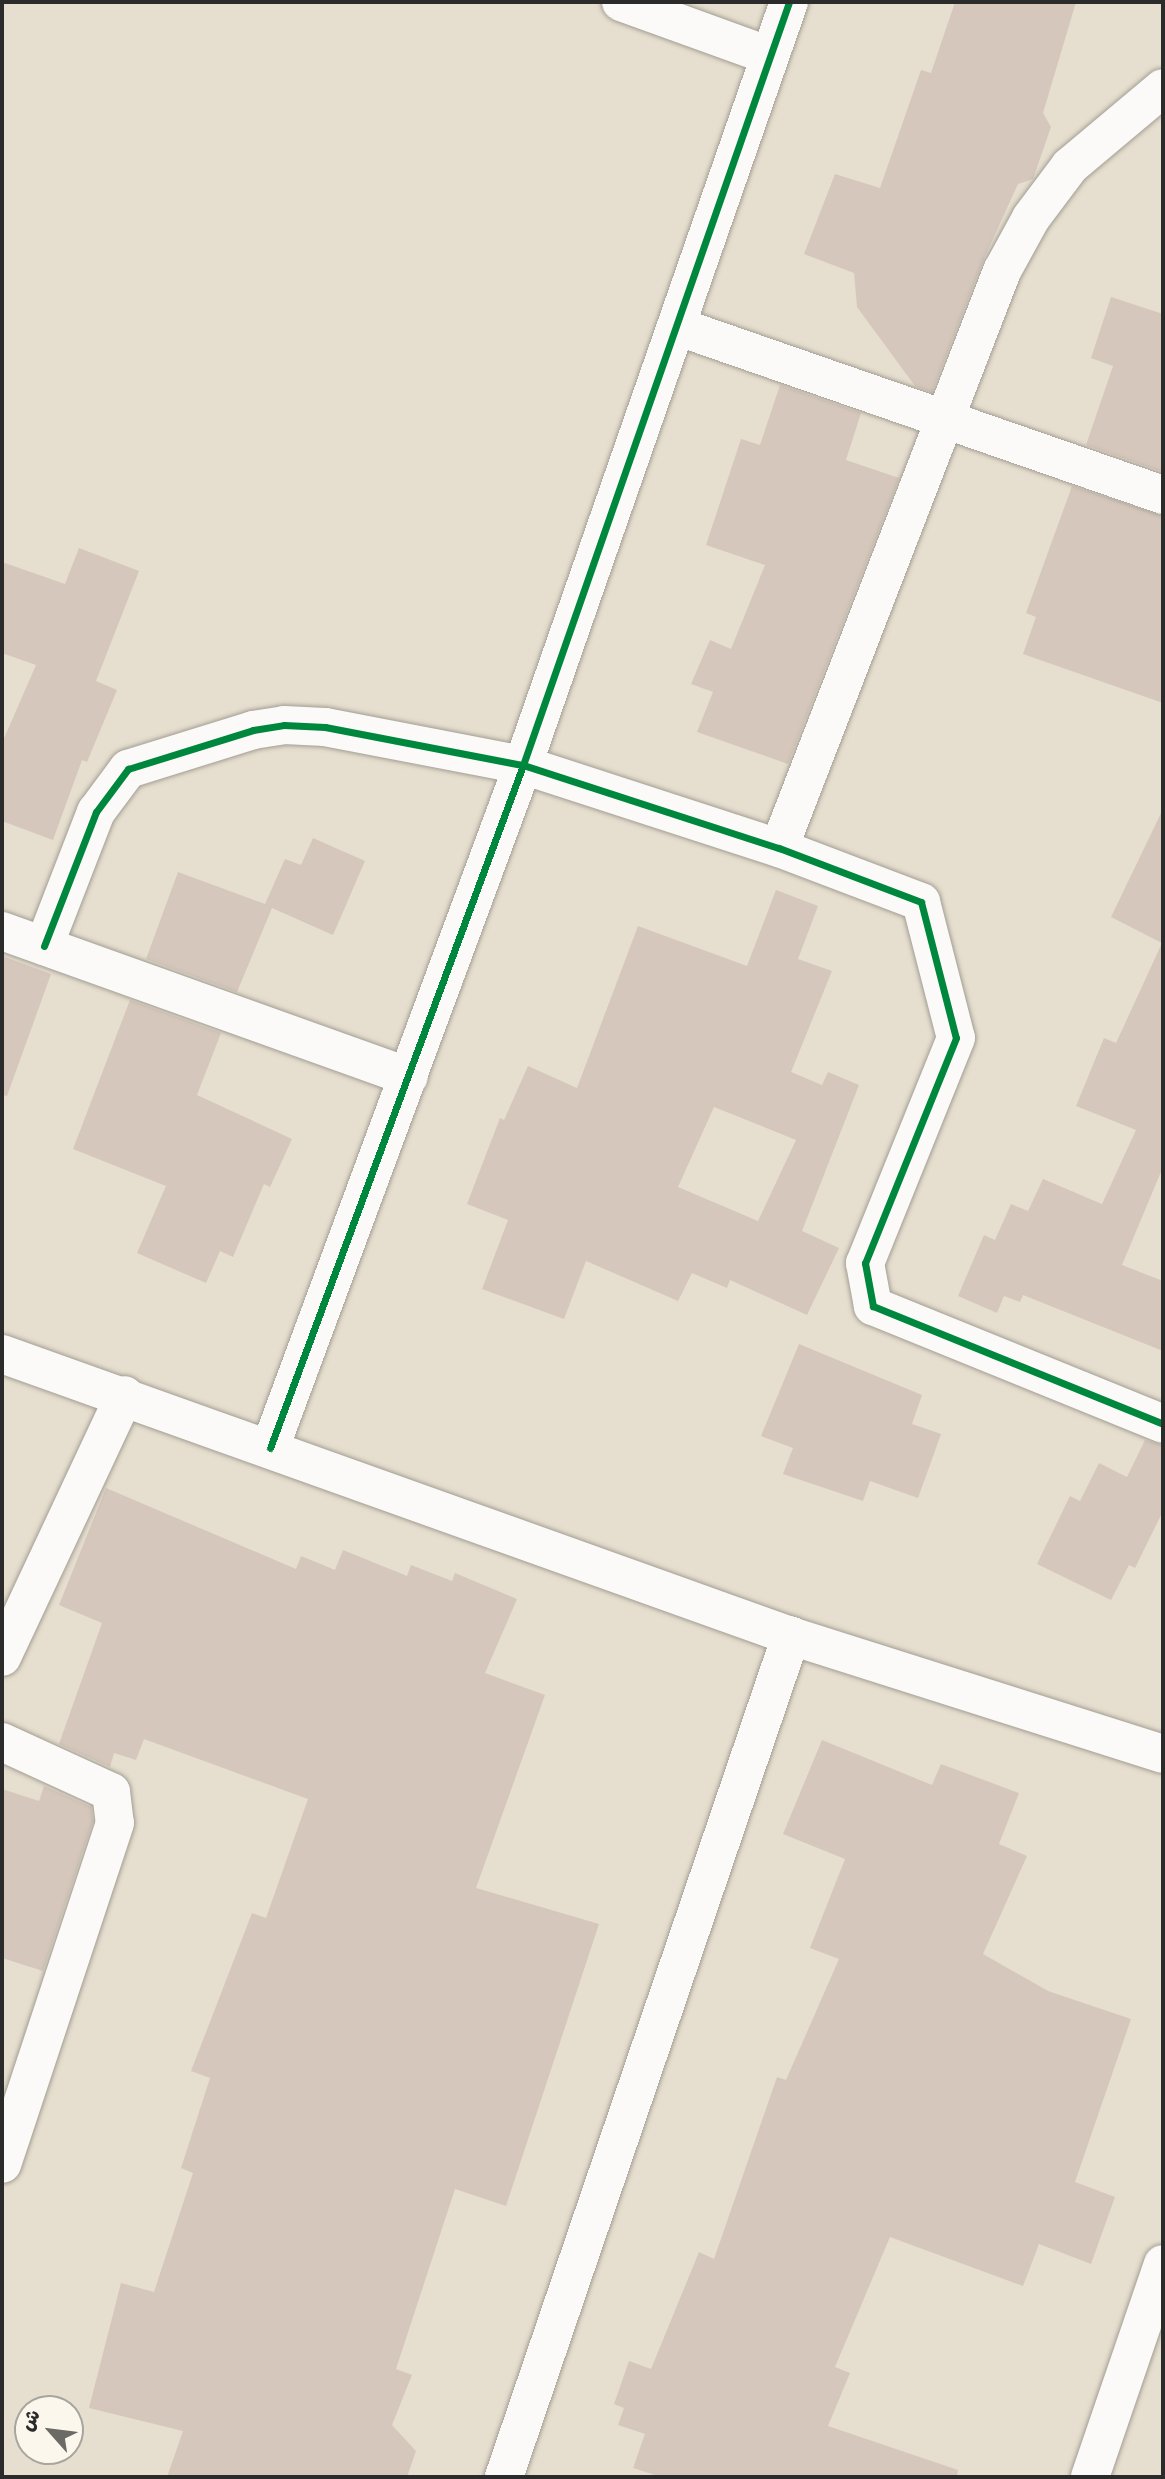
<!DOCTYPE html>
<meta charset="utf-8">
<style>
body{margin:0}
#map{position:relative;width:1165px;height:2479px;overflow:hidden;background:#e6dece;font-family:"Indie Flower","Playpen Sans Arabic",sans-serif}
div>[style]{position:absolute}
[style*='--x']{left:calc(var(--x)*1px);top:calc(var(--y)*1px);width:calc(var(--w)*1px);rotate:calc(var(--a)*1deg)}
.building>*{inset:0;background:#d6c7bc}
.roads{filter:drop-shadow(0 0 2px #a29e94) drop-shadow(0 0 2px #a29e94)}
.minor>*{height:38px;margin:-19px;padding:0 19px;transform-origin:19px;border-radius:19px;background:#fbfaf8}
.cycleway>*{height:7px;margin:-3.5px;padding:0 3.5px;transform-origin:3.5px;border-radius:3.5px;background:#00873e}
span{translate:-50% -50%;white-space:nowrap;text-align:center;line-height:1.15;-webkit-text-stroke:5px #fbf7ec;paint-order:stroke}
.frame{position:absolute;inset:0;border:4px solid #2b2b2b;pointer-events:none}
.north{position:absolute;left:14px;top:2395px;width:70px;height:70px;box-sizing:border-box;background:#fbf7ec;border:2px solid #a8a59f;border-radius:50%;rotate:298deg;font-size:19px;font-weight:700;line-height:28px;text-align:center;color:#2b2b2b}
.north::after{content:'';display:block;margin:auto;width:24px;height:32px;background:#6c6a64;clip-path:polygon(50% 0,100% 100%,50% 72%,0 100%)}
</style>
<div id="map">
<div class="building">
<div style="clip-path:polygon(955px 2px,1076px 2px,1043px 113px,1051px 127px,1033px 179px,1018px 184px,982px 263px,932px 392px,915px 386px,857px 307px,854px 273px,804px 254px,835px 174px,880px 188px,921px 70px,931px 73px)"></div>
<div style="clip-path:polygon(1111px 297px,1163px 314px,1163px 472px,1086px 445px,1113px 366px,1091px 358px)"></div>
<div style="clip-path:polygon(780px 385px,861px 413px,846px 460px,899px 478px,788px 764px,697px 732px,713px 692px,691px 684px,710px 640px,731px 649px,765px 565px,706px 545px,741px 439px,760px 445px)"></div>
<div style="clip-path:polygon(1072px 486px,1163px 516px,1163px 703px,1023px 654px,1036px 617px,1026px 613px)"></div>
<div style="clip-path:polygon(79px 548px,139px 571px,96px 681px,117px 690px,87px 762px,82px 760px,53px 840px,2px 821px,2px 743px,36px 665px,2px 653px,2px 562px,65px 584px)"></div>
<div style="clip-path:polygon(1163px 809px,1163px 1167px,1122px 1265px,1163px 1281px,1163px 1351px,1023px 1295px,1020px 1302px,1004px 1296px,997px 1313px,958px 1296px,984px 1235px,995px 1240px,1011px 1204px,1028px 1211px,1043px 1179px,1102px 1204px,1136px 1130px,1076px 1106px,1104px 1038px,1116px 1043px,1162px 943px,1111px 917px)"></div>
<div style="clip-path:polygon(313px 838px,365px 861px,333px 935px,272px 908px,237px 992px,146px 959px,178px 872px,265px 904px,285px 859px,301px 865px)"></div>
<div style="clip-path:polygon(evenodd,776px 890px,818px 906px,798px 959px,832px 971px,791px 1072px,822px 1085px,828px 1072px,859px 1085px,802px 1231px,839px 1248px,807px 1315px,730px 1280px,727px 1288px,692px 1273px,678px 1301px,586px 1261px,564px 1319px,482px 1289px,508px 1220px,467px 1204px,500px 1118px,504px 1120px,528px 1066px,577px 1088px,638px 926px,747px 966px,776px 890px,714px 1107px,796px 1140px,758px 1221px,678px 1187px,714px 1107px)"></div>
<div style="clip-path:polygon(2px 956px,51px 974px,7px 1096px,2px 1095px)"></div>
<div style="clip-path:polygon(130px 1000px,221px 1033px,197px 1095px,292px 1139px,270px 1187px,264px 1184px,233px 1257px,220px 1251px,206px 1283px,137px 1253px,166px 1186px,73px 1149px)"></div>
<div style="clip-path:polygon(799px 1344px,922px 1395px,912px 1424px,941px 1434px,918px 1498px,870px 1481px,863px 1501px,783px 1474px,793px 1448px,761px 1436px)"></div>
<div style="clip-path:polygon(1145px 1440px,1163px 1445px,1163px 1511px,1135px 1568px,1129px 1565px,1111px 1600px,1037px 1564px,1070px 1496px,1080px 1501px,1099px 1463px,1127px 1477px)"></div>
<div style="clip-path:polygon(106px 1488px,296px 1569px,301px 1556px,335px 1570px,343px 1550px,407px 1576px,411px 1565px,452px 1581px,455px 1573px,517px 1599px,485px 1673px,545px 1695px,476px 1888px,599px 1924px,506px 2206px,455px 2189px,396px 2369px,412px 2375px,392px 2425px,416px 2451px,407px 2477px,167px 2477px,183px 2431px,89px 2408px,121px 2283px,154px 2292px,193px 2173px,181px 2168px,210px 2078px,191px 2071px,252px 1913px,266px 1918px,308px 1799px,144px 1739px,136px 1760px,114px 1753px,110px 1767px,59px 1744px,102px 1623px,59px 1605px)"></div>
<div style="clip-path:polygon(822px 1740px,932px 1785px,941px 1764px,1019px 1793px,999px 1844px,1027px 1856px,983px 1954px,1048px 1991px,1131px 2019px,1075px 2182px,1115px 2197px,1091px 2264px,1039px 2244px,1023px 2286px,890px 2237px,835px 2367px,850px 2373px,828px 2426px,958px 2470px,957px 2477px,661px 2477px,633px 2468px,645px 2434px,618px 2425px,624px 2408px,614px 2404px,629px 2361px,651px 2369px,699px 2252px,714px 2259px,777px 2077px,786px 2080px,839px 1959px,810px 1948px,845px 1859px,783px 1834px)"></div>
<div style="clip-path:polygon(44px 1786px,91px 1807px,93px 1821px,43px 1971px,2px 1958px,2px 1789px,39px 1801px)"></div>
</div>
<div class="roads">
<div class="minor">
<div style="--x:621;--y:2;--w:158;--a:19.9"></div>
<div style="--x:679;--y:327;--w:512;--a:19.14"></div>
<div style="--x:779;--y:848;--w:619;--a:-68.87"></div>
<div style="--x:1002;--y:271;--w:60;--a:-61.3"></div>
<div style="--x:1031;--y:218;--w:65;--a:-53.1"></div>
<div style="--x:1070;--y:166;--w:121;--a:-40"></div>
<div style="--x:2;--y:931;--w:432;--a:19.7"></div>
<div style="--x:44;--y:946;--w:144;--a:-68.8"></div>
<div style="--x:96;--y:812;--w:54;--a:-53.3"></div>
<div style="--x:128;--y:769;--w:131;--a:-17.3"></div>
<div style="--x:253;--y:730;--w:31;--a:-9"></div>
<div style="--x:284;--y:725;--w:41;--a:2.8"></div>
<div style="--x:325;--y:727;--w:202;--a:10.9"></div>
<div style="--x:523;--y:765;--w:269;--a:18"></div>
<div style="--x:779;--y:848;--w:152;--a:20.8"></div>
<div style="--x:921;--y:902;--w:140;--a:75.6"></div>
<div style="--x:956;--y:1038;--w:243;--a:112"></div>
<div style="--x:865;--y:1263;--w:44;--a:79.5"></div>
<div style="--x:873;--y:1306;--w:313;--a:22.1"></div>
<div style="--x:2;--y:1354;--w:838;--a:19.67"></div>
<div style="--x:791;--y:1636;--w:390;--a:17.6"></div>
<div style="--x:270;--y:1448;--w:728;--a:-69.67"></div>
<div style="--x:523;--y:765;--w:808;--a:-70.78"></div>
<div style="--x:2;--y:1657;--w:289;--a:-64.9"></div>
<div style="--x:2;--y:1742;--w:120;--a:24.6"></div>
<div style="--x:111;--y:1792;--w:31;--a:83"></div>
<div style="--x:115;--y:1823;--w:359;--a:108.3"></div>
<div style="--x:504;--y:2477;--w:889;--a:-71.16"></div>
<div style="--x:1090;--y:2477;--w:225;--a:-71.1"></div>
</div>
</div>
<div class="cycleway">
<div style="--x:44;--y:946;--w:144;--a:-68.8"></div>
<div style="--x:96;--y:812;--w:54;--a:-53.3"></div>
<div style="--x:128;--y:769;--w:131;--a:-17.3"></div>
<div style="--x:253;--y:730;--w:31;--a:-9"></div>
<div style="--x:284;--y:725;--w:41;--a:2.8"></div>
<div style="--x:325;--y:727;--w:202;--a:10.9"></div>
<div style="--x:523;--y:765;--w:269;--a:18"></div>
<div style="--x:779;--y:848;--w:152;--a:20.8"></div>
<div style="--x:921;--y:902;--w:140;--a:75.6"></div>
<div style="--x:956;--y:1038;--w:243;--a:112"></div>
<div style="--x:865;--y:1263;--w:44;--a:79.5"></div>
<div style="--x:873;--y:1306;--w:313;--a:22.1"></div>
<div style="--x:270;--y:1448;--w:728;--a:-69.67"></div>
<div style="--x:523;--y:765;--w:808;--a:-70.78"></div>
</div>
<div class="frame"></div>
<div class="north">ش</div>
</div>
